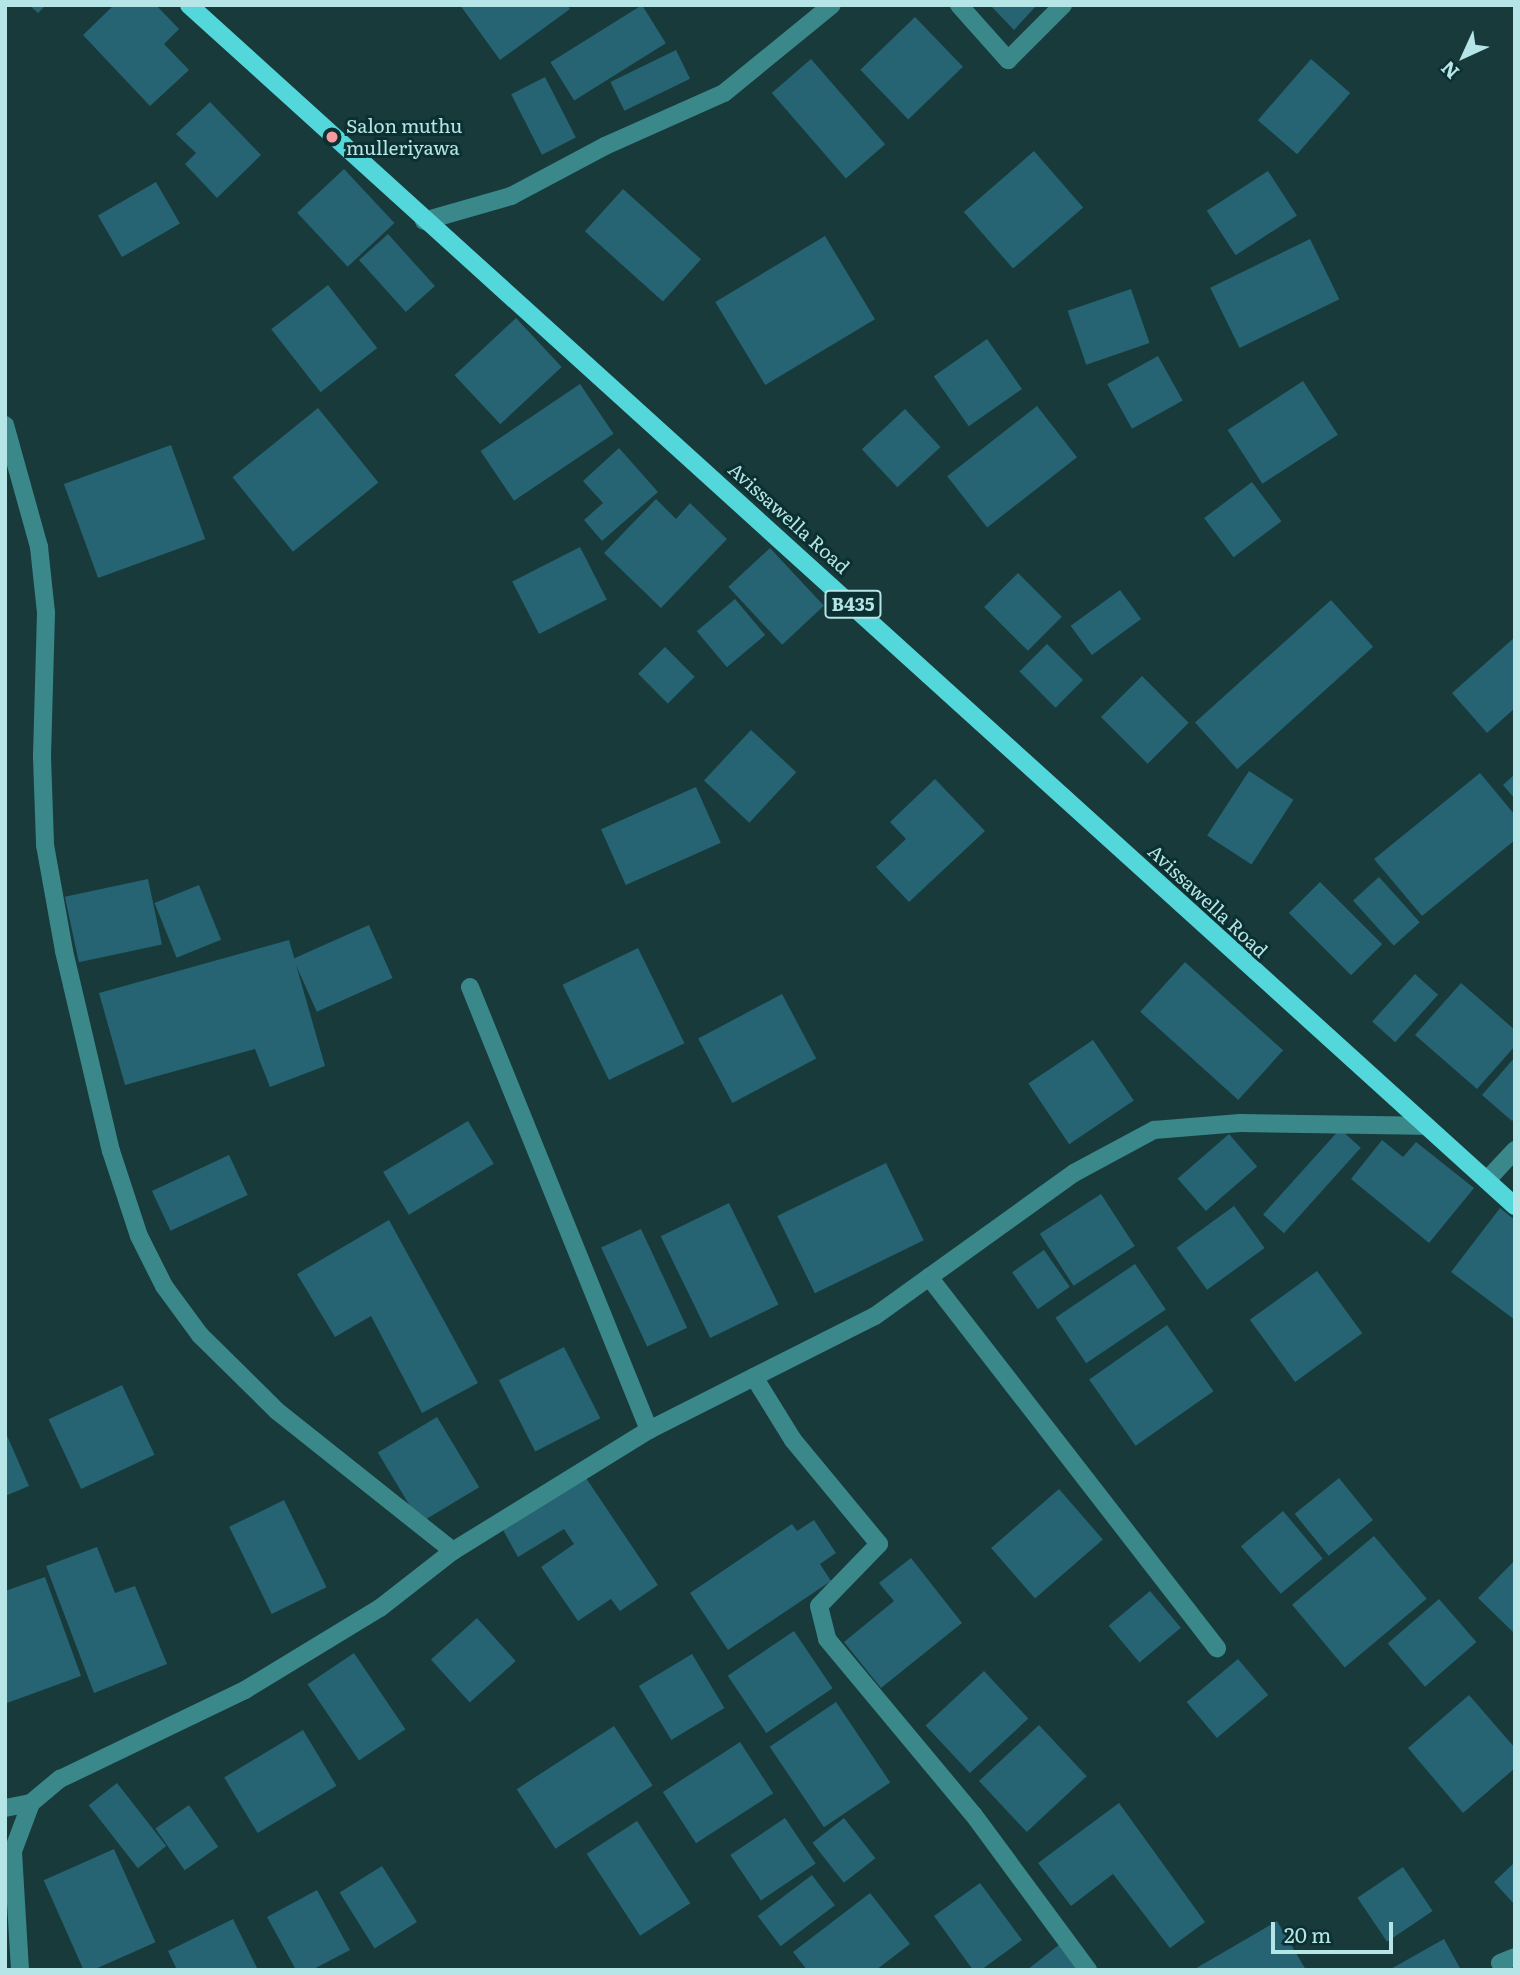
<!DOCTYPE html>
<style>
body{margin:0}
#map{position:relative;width:1520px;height:1975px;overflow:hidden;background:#183a3b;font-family:Literata,serif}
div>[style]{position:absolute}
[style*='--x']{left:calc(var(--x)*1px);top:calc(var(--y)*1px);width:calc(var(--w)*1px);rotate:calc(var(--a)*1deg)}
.building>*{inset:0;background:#266373;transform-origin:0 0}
.minor>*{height:18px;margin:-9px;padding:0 9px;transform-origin:9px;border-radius:9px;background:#3b888b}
.major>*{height:18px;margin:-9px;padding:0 9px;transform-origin:9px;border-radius:9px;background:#53d7db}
.dots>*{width:19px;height:19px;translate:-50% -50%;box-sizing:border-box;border:4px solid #0c3031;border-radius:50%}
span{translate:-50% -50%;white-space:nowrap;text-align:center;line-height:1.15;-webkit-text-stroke:6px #0c3031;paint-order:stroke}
.shield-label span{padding:2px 5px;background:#0c3031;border:2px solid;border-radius:5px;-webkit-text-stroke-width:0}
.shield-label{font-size:18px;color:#b5e5e6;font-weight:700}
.poi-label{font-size:19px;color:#b5e5e6}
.left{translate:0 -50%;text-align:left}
.street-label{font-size:19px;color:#b5e5e6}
.frame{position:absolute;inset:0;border:7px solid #b5e5e6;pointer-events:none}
.north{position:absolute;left:1429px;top:21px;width:70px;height:70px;-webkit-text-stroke:5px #0c3031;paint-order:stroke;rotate:225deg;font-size:19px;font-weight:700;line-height:28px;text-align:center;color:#b5e5e6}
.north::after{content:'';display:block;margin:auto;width:24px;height:32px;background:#b5e5e6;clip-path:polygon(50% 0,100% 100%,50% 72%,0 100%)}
.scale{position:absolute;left:1271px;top:1922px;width:122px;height:32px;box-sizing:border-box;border:4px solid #b5e5e6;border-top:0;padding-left:9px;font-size:21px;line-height:24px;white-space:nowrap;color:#b5e5e6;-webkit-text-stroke:5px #0c3031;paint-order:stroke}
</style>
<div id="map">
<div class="building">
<div style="clip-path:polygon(29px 5px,46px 5px,38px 13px)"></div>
<div style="clip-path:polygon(114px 5px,156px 5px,179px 29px,164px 44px,189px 70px,150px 106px,83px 35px)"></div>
<div style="clip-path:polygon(460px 5px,567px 5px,570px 9px,500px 60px)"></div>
<div style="left:642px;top:5px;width:45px;height:108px;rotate:58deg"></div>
<div style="clip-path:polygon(990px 5px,1037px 5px,1014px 30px)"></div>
<div style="left:915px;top:17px;width:69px;height:76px;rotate:46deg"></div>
<div style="left:676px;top:50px;width:32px;height:73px;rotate:64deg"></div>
<div style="left:811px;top:59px;width:113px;height:52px;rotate:49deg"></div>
<div style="left:1311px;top:59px;width:52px;height:81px;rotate:41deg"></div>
<div style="left:545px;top:77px;width:68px;height:38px;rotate:63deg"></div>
<div style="clip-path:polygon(210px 102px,261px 155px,217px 198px,185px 164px,196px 153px,176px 134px)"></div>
<div style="left:1034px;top:151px;width:75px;height:93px;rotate:49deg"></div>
<div style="left:344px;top:169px;width:74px;height:64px;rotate:47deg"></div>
<div style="left:1268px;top:171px;width:53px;height:73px;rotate:57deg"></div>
<div style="left:156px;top:182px;width:48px;height:67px;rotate:60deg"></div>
<div style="left:623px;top:189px;width:105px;height:57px;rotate:42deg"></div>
<div style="left:388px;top:234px;width:70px;height:39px;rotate:48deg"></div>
<div style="left:825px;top:236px;width:97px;height:128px;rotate:59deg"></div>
<div style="left:1310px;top:239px;width:67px;height:111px;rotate:64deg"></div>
<div style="left:328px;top:285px;width:80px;height:72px;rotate:52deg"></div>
<div style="left:1131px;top:289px;width:57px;height:67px;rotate:71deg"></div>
<div style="left:516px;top:318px;width:67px;height:84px;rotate:47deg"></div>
<div style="left:987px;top:339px;width:61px;height:65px;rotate:55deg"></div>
<div style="left:1158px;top:356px;width:51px;height:58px;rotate:61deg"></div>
<div style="left:1303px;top:381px;width:64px;height:90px;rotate:57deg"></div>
<div style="left:580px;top:384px;width:60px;height:120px;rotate:56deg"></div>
<div style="left:1037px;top:406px;width:65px;height:114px;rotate:52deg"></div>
<div style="left:318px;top:408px;width:96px;height:110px;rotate:51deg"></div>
<div style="left:905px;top:409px;width:52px;height:59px;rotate:47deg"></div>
<div style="left:171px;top:445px;width:100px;height:114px;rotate:70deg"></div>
<div style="clip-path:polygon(619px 448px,658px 492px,602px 541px,584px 520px,603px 503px,583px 481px)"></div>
<div style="left:1252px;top:482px;width:49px;height:60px;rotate:53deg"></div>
<div style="clip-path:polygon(656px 499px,676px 519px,690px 503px,727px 539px,661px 608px,604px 553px)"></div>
<div style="left:580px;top:547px;width:59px;height:76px;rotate:63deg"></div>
<div style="left:770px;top:548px;width:79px;height:57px;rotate:47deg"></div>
<div style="left:1018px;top:573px;width:62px;height:48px;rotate:45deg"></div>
<div style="left:1120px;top:590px;width:36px;height:61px;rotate:54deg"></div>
<div style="left:735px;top:599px;width:47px;height:50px;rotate:50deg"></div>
<div style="left:1331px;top:600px;width:63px;height:183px;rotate:48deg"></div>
<div style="clip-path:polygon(1515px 637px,1515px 708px,1487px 733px,1452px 693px)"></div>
<div style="left:1047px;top:644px;width:51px;height:39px;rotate:45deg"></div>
<div style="left:665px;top:647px;width:42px;height:38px;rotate:45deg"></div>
<div style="left:1142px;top:676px;width:66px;height:58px;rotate:45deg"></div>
<div style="left:751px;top:730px;width:62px;height:69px;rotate:43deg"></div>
<div style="left:1249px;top:771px;width:53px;height:77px;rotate:33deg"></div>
<div style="clip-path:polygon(1480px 773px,1515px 815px,1515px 840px,1422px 916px,1374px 859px)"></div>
<div style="clip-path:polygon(1515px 774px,1515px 799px,1503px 785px)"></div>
<div style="clip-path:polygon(935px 779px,985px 831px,909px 902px,876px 867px,906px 839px,890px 822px)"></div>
<div style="left:696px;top:787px;width:61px;height:104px;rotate:66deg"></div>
<div style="left:1379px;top:877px;width:61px;height:35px;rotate:48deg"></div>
<div style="left:148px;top:879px;width:67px;height:85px;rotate:78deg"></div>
<div style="left:1320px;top:882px;width:88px;height:44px;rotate:45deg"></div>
<div style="left:199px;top:885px;width:59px;height:48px;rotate:68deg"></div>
<div style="left:369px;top:925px;width:58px;height:83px;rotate:66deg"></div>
<div style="clip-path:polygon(289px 940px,325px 1066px,270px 1087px,255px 1049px,125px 1085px,99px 993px)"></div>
<div style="left:638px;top:948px;width:106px;height:84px;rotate:64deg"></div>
<div style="left:1185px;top:962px;width:132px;height:67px;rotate:42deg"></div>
<div style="left:1415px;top:974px;width:31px;height:64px;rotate:42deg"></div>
<div style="clip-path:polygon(1461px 983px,1515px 1030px,1515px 1046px,1477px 1089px,1415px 1035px)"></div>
<div style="left:782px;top:994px;width:73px;height:95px;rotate:62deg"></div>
<div style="left:1093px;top:1040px;width:73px;height:78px;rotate:56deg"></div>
<div style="clip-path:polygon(1515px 1057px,1515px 1117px,1512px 1121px,1482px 1095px)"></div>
<div style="left:468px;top:1121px;width:50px;height:99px;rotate:59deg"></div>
<div style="left:1340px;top:1129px;width:28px;height:115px;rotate:42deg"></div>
<div style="left:1229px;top:1134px;width:43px;height:68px;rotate:49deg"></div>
<div style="clip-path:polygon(1382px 1140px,1403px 1157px,1416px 1142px,1474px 1188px,1429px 1243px,1351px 1179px)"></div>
<div style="left:229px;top:1155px;width:44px;height:85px;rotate:65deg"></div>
<div style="left:886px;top:1163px;width:86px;height:121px;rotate:64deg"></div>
<div style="left:1101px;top:1194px;width:62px;height:73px;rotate:57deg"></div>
<div style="left:729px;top:1203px;width:113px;height:76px;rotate:64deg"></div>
<div style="left:1234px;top:1206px;width:52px;height:71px;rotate:54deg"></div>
<div style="clip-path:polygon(1500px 1208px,1515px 1220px,1515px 1320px,1451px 1272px)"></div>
<div style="clip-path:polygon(389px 1220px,478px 1383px,422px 1413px,371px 1316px,335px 1337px,297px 1274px)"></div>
<div style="left:641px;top:1229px;width:109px;height:44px;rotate:65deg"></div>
<div style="left:1044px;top:1250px;width:45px;height:39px;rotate:55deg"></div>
<div style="left:1135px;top:1264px;width:55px;height:96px;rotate:56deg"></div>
<div style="left:1317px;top:1271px;width:77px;height:83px;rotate:54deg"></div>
<div style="left:1167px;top:1325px;width:81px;height:95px;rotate:55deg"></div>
<div style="left:564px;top:1347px;width:80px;height:73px;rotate:63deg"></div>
<div style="left:122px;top:1385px;width:77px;height:81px;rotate:65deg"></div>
<div style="left:437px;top:1417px;width:82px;height:69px;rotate:59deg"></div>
<div style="clip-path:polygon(5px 1431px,29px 1486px,5px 1496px)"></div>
<div style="clip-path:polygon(586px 1478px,658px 1585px,620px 1611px,611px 1599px,578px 1621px,541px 1567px,574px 1544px,564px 1529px,518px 1557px,502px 1528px)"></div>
<div style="left:1339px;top:1478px;width:54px;height:57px;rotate:51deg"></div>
<div style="left:1059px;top:1489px;width:67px;height:90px;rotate:49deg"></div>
<div style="left:284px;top:1500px;width:97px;height:61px;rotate:64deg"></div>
<div style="left:1283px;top:1511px;width:62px;height:55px;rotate:50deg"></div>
<div style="clip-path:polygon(814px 1520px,836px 1553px,820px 1564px,831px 1581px,728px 1650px,690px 1593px,792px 1524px,797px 1531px)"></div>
<div style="left:1374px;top:1536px;width:82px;height:107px;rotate:50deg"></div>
<div style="clip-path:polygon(97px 1547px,115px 1593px,135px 1586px,167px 1664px,94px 1693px,46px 1566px)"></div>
<div style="clip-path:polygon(911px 1558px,962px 1623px,881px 1688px,844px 1642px,894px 1601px,879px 1583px)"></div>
<div style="clip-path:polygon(1515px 1560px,1515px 1634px,1478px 1598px)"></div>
<div style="clip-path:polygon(45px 1577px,81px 1676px,7px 1703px,5px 1591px)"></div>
<div style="left:1150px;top:1591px;width:48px;height:54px;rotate:50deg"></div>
<div style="left:1439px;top:1599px;width:57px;height:68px;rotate:49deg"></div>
<div style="left:477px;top:1618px;width:58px;height:62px;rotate:48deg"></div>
<div style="left:794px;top:1631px;width:69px;height:80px;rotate:56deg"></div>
<div style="left:354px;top:1653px;width:92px;height:56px;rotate:56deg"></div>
<div style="left:692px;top:1654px;width:63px;height:62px;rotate:59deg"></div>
<div style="left:1238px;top:1659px;width:47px;height:67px;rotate:50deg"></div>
<div style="left:984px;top:1671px;width:65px;height:80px;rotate:47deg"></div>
<div style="clip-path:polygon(1469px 1695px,1515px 1748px,1515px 1768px,1463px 1813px,1408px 1748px)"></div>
<div style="left:836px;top:1702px;width:97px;height:80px;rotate:56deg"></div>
<div style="left:1039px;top:1725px;width:70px;height:82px;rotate:47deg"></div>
<div style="left:614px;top:1726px;width:71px;height:116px;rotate:57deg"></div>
<div style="left:303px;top:1730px;width:65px;height:92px;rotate:59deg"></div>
<div style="left:740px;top:1742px;width:61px;height:92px;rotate:57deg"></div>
<div style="left:117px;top:1783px;width:80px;height:36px;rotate:52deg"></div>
<div style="clip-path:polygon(1119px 1803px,1205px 1922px,1170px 1948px,1113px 1874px,1071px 1906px,1038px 1863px)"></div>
<div style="left:189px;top:1805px;width:51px;height:41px;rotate:55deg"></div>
<div style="left:785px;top:1818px;width:55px;height:66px;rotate:56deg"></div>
<div style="left:844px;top:1818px;width:51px;height:40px;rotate:52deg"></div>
<div style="left:637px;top:1821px;width:98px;height:60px;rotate:57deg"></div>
<div style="left:114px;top:1849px;width:102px;height:77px;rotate:66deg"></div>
<div style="clip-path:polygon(1515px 1862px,1515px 1905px,1494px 1882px)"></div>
<div style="left:382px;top:1866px;width:66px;height:50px;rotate:58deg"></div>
<div style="left:1403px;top:1867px;width:53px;height:55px;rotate:56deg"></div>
<div style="left:812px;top:1875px;width:38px;height:68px;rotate:53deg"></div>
<div style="clip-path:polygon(980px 1883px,1022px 1940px,981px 1970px,973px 1970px,934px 1916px)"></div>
<div style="clip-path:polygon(317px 1890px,350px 1950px,312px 1970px,296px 1970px,267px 1917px)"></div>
<div style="clip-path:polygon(870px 1893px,910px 1944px,876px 1970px,807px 1970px,793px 1952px)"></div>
<div style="clip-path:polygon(233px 1919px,258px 1970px,177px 1970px,168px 1951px)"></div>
<div style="clip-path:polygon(1277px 1921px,1306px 1970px,1193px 1970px)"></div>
<div style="clip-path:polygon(1444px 1939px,1461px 1970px,1389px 1970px)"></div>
<div style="clip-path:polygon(1060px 1944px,1080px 1970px,1027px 1970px)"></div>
</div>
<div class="minor">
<div style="--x:959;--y:5;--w:74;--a:48.3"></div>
<div style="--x:1008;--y:60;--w:78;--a:-45"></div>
<div style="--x:424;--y:221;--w:91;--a:-16"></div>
<div style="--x:511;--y:196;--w:106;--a:-28"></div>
<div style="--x:605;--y:146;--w:130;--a:-24"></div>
<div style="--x:724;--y:93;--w:139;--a:-39.2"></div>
<div style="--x:5;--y:425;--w:127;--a:74.4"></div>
<div style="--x:39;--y:547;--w:66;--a:83.9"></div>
<div style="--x:46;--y:613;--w:144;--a:91.6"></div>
<div style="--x:42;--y:757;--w:88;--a:88"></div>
<div style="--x:45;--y:845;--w:108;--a:79.8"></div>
<div style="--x:64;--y:951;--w:205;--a:76.8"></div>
<div style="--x:111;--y:1151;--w:89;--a:71.8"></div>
<div style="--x:139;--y:1236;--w:56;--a:63.4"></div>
<div style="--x:164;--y:1286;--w:61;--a:53.7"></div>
<div style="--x:200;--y:1335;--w:108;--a:44.6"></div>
<div style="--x:277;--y:1411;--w:225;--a:38.5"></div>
<div style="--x:470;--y:987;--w:478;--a:68"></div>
<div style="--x:1487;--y:1180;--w:41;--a:-47"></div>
<div style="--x:929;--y:1277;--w:470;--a:52.2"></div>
<div style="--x:754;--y:1377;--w:74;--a:58.2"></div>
<div style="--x:793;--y:1440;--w:135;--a:50.4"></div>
<div style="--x:879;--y:1544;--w:86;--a:134.1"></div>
<div style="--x:819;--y:1606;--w:34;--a:76"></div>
<div style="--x:827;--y:1639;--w:228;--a:50.2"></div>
<div style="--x:973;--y:1814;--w:194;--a:53.6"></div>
<div style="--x:5;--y:1808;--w:26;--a:-11"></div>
<div style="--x:1500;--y:1963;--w:16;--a:-22"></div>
<div style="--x:20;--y:1970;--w:119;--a:-93.4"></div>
<div style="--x:13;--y:1851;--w:51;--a:-69.4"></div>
<div style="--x:31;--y:1803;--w:38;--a:-40"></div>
<div style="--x:60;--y:1779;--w:205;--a:-25.7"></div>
<div style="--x:245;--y:1690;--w:158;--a:-31.3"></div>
<div style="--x:380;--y:1608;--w:93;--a:-38"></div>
<div style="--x:453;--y:1551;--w:230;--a:-31.7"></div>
<div style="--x:649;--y:1430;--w:253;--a:-26.8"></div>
<div style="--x:875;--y:1316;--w:245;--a:-35.7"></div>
<div style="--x:1074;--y:1173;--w:91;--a:-28.3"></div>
<div style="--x:1154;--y:1130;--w:86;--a:-4.7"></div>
<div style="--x:1240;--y:1123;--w:181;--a:0.9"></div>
</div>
<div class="major">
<div style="--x:189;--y:5;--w:1789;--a:42.17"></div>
</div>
<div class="dots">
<div style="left:332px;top:137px;background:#f59b9d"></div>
</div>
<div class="shield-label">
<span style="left:853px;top:604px">B435</span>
</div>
<div class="poi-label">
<span class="left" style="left:346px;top:137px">Salon muthu<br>mulleriyawa</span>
</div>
<div class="street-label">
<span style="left:789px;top:518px;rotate:42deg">Avissawella Road</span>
<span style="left:1208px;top:901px;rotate:43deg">Avissawella Road</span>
</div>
<div class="frame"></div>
<div class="north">N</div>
<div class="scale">20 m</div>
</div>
